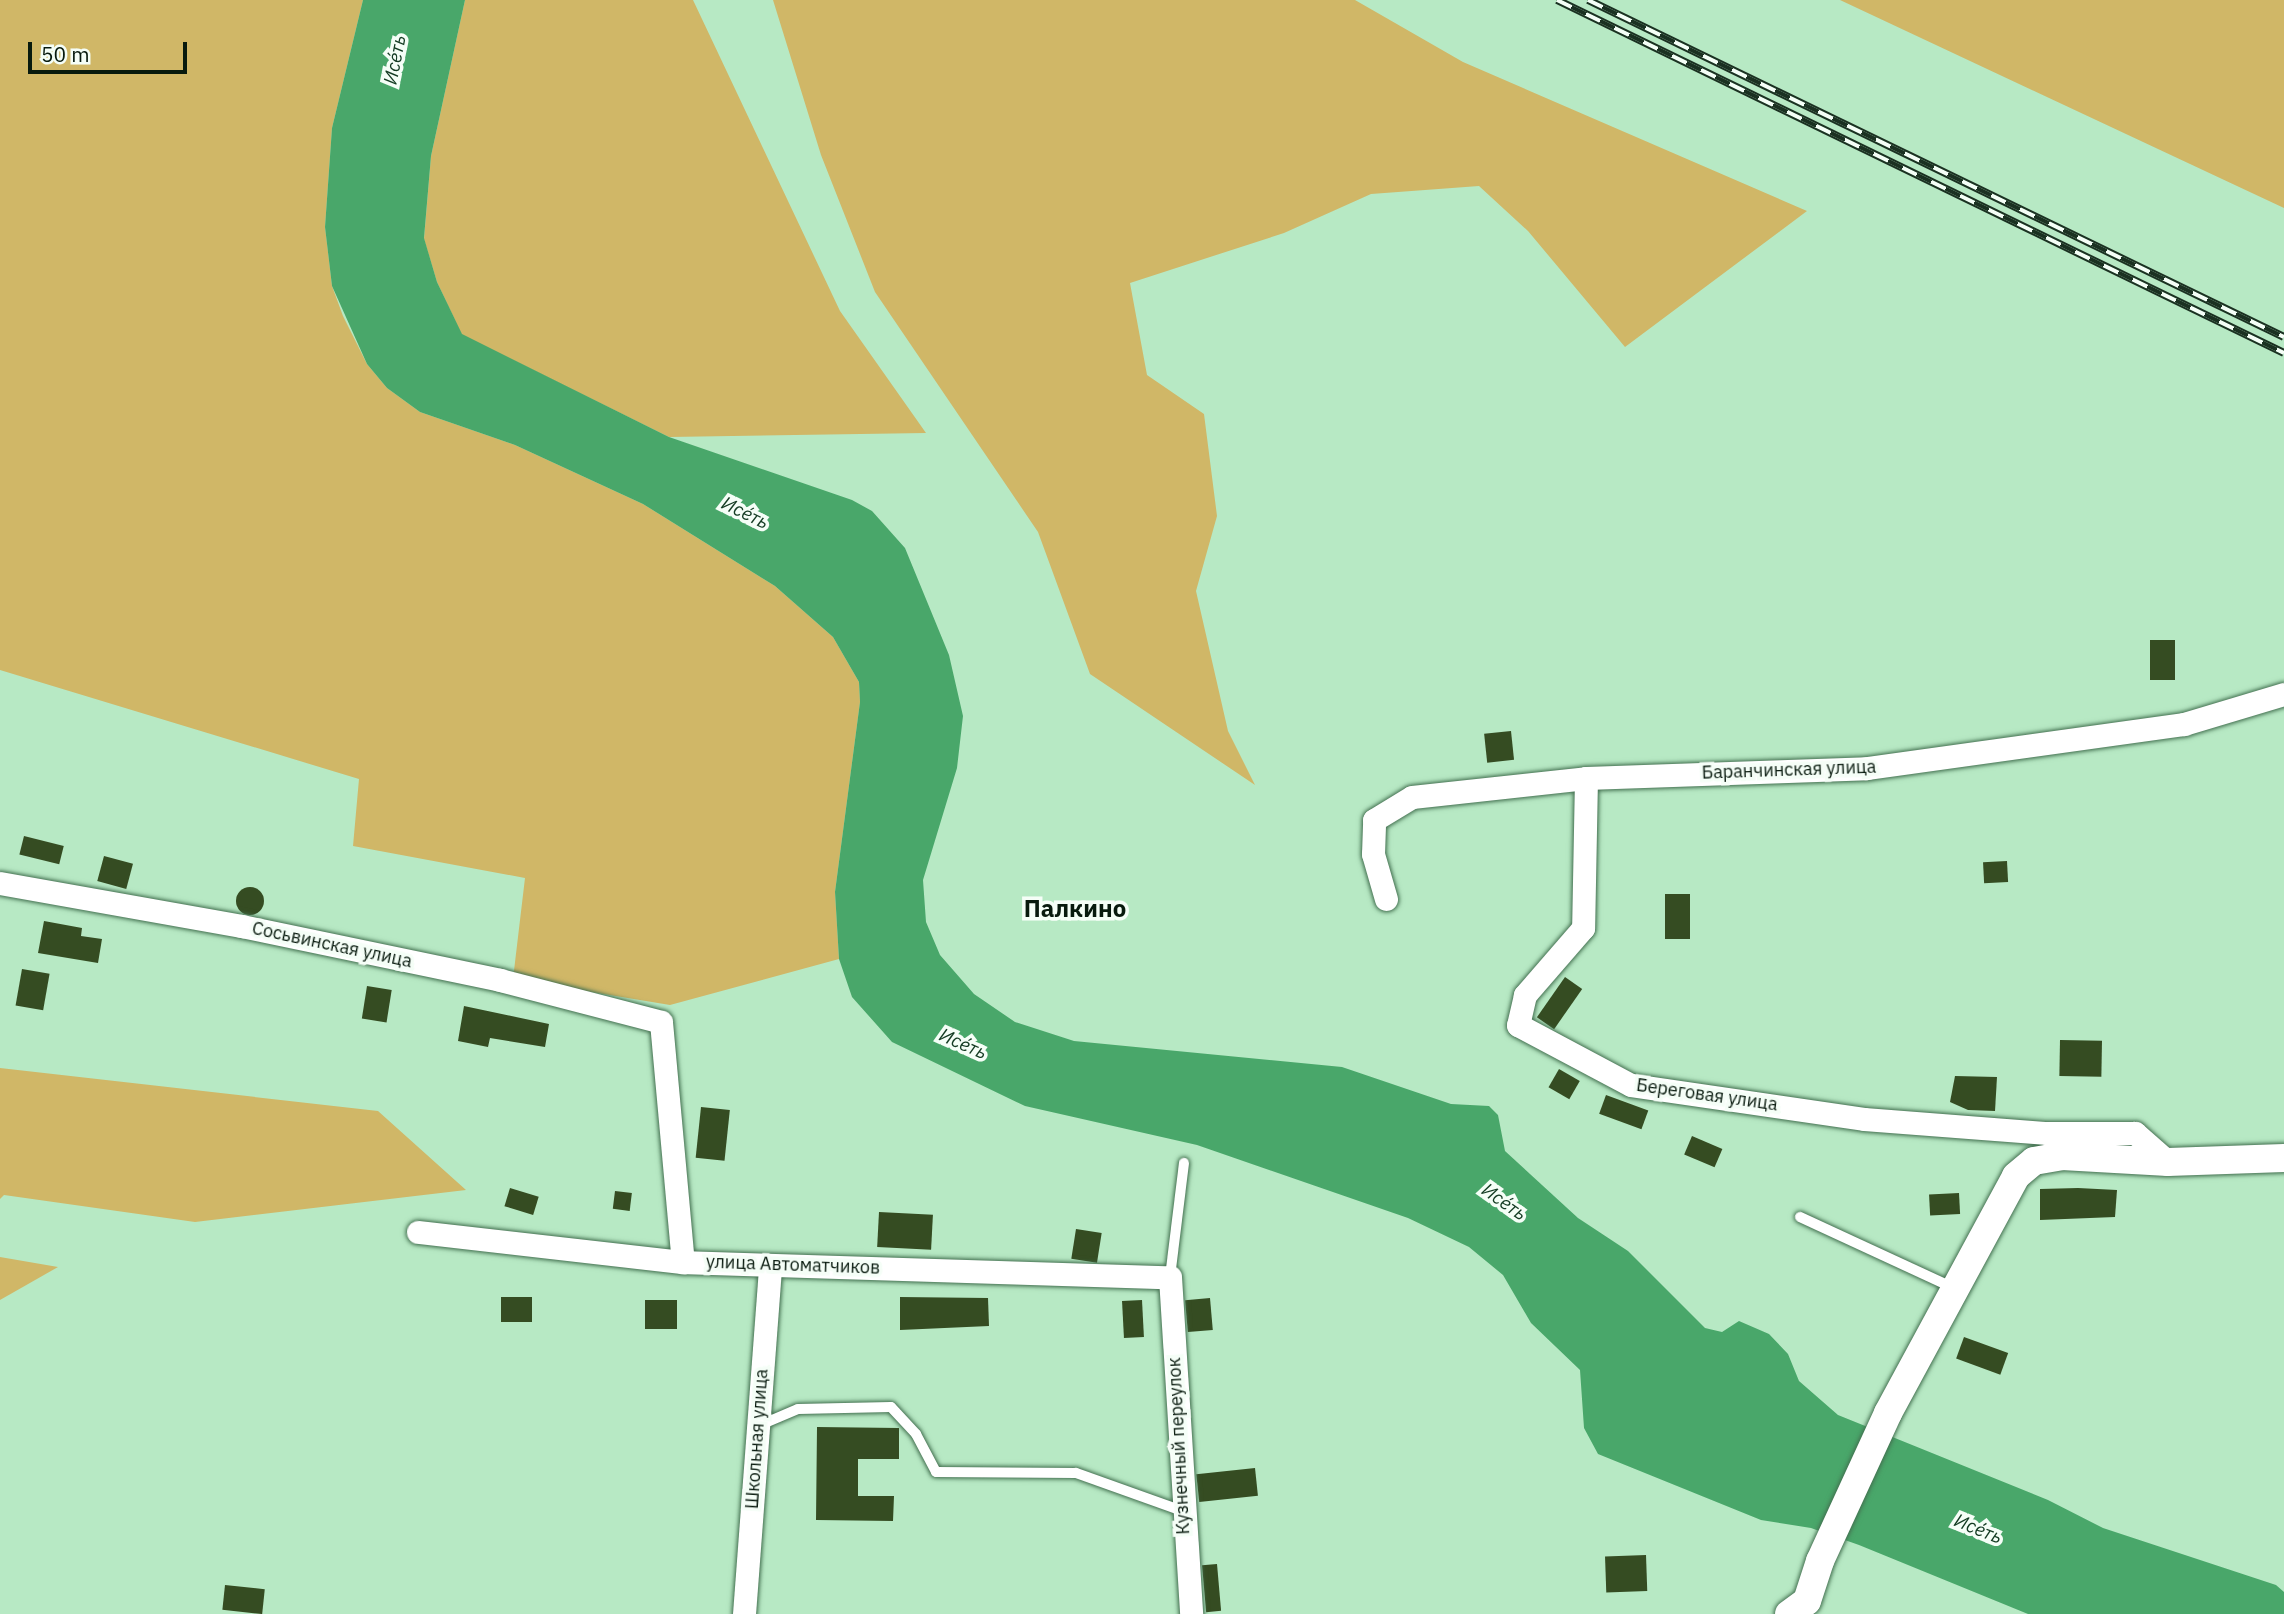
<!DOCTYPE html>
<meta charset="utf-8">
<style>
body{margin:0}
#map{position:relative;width:2284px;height:1614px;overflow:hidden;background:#b7e9c4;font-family:"IBM Plex Sans",sans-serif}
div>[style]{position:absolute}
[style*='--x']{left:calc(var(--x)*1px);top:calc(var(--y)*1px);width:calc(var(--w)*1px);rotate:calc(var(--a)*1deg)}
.green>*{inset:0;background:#d0b767}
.water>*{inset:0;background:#49a76a}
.building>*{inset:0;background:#354c22;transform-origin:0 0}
.round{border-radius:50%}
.roads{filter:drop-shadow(0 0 2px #437050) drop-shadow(0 0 2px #437050)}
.service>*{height:10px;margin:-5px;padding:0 5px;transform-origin:5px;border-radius:5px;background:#fff}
.minor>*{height:23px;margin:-11.5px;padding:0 11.5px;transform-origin:11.5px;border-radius:11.5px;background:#fff}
.tertiary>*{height:28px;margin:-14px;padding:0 14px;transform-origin:14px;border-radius:14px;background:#fff}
.rail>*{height:8px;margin-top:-4px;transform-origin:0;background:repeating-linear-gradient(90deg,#f5fef7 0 16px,#1b3122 0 32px);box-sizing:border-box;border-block:2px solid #1b3122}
span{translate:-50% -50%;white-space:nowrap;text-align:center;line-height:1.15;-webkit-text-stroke:7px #f5fef7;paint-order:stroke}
.street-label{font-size:18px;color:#081a0e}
.water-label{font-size:19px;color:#133b22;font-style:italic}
.district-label{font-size:24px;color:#081a0e;font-weight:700}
.scale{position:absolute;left:28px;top:42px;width:159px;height:32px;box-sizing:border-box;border:4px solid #081a0e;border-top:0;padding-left:9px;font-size:21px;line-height:24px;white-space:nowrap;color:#081a0e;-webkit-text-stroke:5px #f5fef7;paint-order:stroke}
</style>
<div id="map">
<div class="green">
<div style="clip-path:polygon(0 0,363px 0,332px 128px,325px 227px,332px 286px,343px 316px,367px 364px,387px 388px,420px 412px,515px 445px,643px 504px,775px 586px,833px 637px,859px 682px,860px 702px,835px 892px,839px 959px,670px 1005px,513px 979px,525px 878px,353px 846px,359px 779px,0 670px)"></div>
<div style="clip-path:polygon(465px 0,693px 0,840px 311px,926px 433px,669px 437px,462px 335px,437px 282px,424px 239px,431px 156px)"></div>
<div style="clip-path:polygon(773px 0,1355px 0,1463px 62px,1807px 211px,1625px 347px,1528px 231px,1479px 186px,1371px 194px,1284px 233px,1130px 283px,1147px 375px,1204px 414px,1217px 516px,1196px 591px,1228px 731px,1255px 785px,1090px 674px,1038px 532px,875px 292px,821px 155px)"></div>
<div style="clip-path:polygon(1840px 0,2284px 0,2284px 209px,2284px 208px)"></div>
<div style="clip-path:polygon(0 1068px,378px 1111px,466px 1190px,195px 1222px,4px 1195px,0 1199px)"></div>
<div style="clip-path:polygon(0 1257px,58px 1267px,0 1300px)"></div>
</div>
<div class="water">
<div style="clip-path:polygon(363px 0,465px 0,431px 156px,424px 238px,437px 282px,462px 334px,669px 437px,852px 500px,872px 511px,905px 548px,949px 655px,963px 716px,957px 768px,923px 880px,926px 922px,940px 955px,974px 994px,1015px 1022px,1074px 1041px,1342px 1067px,1451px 1104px,1489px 1106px,1498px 1115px,1505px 1151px,1578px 1218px,1628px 1251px,1705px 1328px,1722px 1332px,1739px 1321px,1769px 1334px,1788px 1354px,1799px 1381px,1838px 1415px,2048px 1500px,2103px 1528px,2276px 1585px,2284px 1592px,2284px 1614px,2028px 1614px,1859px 1545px,1811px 1528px,1761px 1520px,1598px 1454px,1584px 1428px,1580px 1370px,1531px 1323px,1503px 1275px,1469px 1247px,1408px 1218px,1197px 1145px,1025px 1106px,892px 1042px,852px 997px,839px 959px,835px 892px,860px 702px,859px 682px,833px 637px,775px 586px,643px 504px,515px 445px,420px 412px,387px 388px,367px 364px,332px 286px,325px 227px,332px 128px)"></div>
</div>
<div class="building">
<div style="left:2150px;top:640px;width:25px;height:40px"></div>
<div style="left:1511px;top:731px;width:29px;height:27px;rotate:84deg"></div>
<div style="left:24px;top:836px;width:41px;height:19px;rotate:14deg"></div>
<div style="left:104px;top:856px;width:30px;height:26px;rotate:15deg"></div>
<div style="left:2007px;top:861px;width:21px;height:24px;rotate:87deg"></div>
<div class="round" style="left:236px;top:887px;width:28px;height:28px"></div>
<div style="left:1665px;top:894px;width:25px;height:45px"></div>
<div style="clip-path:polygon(44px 921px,82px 928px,81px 936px,102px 939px,98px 963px,38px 953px)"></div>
<div style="left:22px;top:969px;width:28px;height:37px;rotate:10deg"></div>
<div style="left:1565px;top:977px;width:21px;height:49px;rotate:35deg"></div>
<div style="left:367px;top:986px;width:25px;height:33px;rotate:9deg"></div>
<div style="clip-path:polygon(464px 1006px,549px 1024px,545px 1047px,490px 1038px,488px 1047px,458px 1041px)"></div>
<div style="left:2060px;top:1040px;width:42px;height:36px;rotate:1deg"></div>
<div style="left:1559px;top:1069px;width:24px;height:21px;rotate:30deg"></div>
<div style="clip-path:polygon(1955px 1076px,1997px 1077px,1995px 1111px,1968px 1110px,1950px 1102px)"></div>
<div style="left:1606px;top:1095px;width:45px;height:20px;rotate:20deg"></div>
<div style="left:701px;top:1107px;width:29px;height:51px;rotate:6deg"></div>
<div style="left:1692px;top:1136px;width:33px;height:20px;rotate:23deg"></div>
<div style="left:510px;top:1188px;width:30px;height:19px;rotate:17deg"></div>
<div style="clip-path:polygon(2078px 1188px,2117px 1190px,2115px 1217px,2040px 1220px,2040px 1189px)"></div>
<div style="left:615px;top:1191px;width:17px;height:18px;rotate:7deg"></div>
<div style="left:1959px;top:1193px;width:21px;height:30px;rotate:87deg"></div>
<div style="left:879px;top:1212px;width:54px;height:35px;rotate:3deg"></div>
<div style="left:1076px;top:1229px;width:26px;height:30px;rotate:9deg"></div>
<div style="left:532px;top:1297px;width:25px;height:31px;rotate:90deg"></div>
<div style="clip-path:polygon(900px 1297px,988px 1298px,989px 1326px,900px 1330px)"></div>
<div style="left:1210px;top:1298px;width:32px;height:25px;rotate:85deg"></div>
<div style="left:645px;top:1300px;width:32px;height:29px"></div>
<div style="left:1142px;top:1300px;width:37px;height:20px;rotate:87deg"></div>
<div style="left:1964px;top:1337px;width:47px;height:23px;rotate:20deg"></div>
<div style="clip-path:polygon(817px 1427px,899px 1428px,899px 1459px,858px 1459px,858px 1496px,894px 1496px,893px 1521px,816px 1520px)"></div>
<div style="left:1255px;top:1468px;width:28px;height:59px;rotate:84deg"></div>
<div style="left:1646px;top:1555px;width:36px;height:41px;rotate:88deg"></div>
<div style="left:1217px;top:1564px;width:47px;height:15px;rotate:85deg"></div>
<div style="left:225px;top:1585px;width:40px;height:25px;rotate:6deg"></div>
</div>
<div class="roads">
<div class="service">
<div style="--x:1800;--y:1217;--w:170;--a:24.8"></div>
<div style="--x:1170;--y:1277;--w:115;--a:-83"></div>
<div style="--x:758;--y:1426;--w:43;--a:-23"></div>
<div style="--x:798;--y:1409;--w:93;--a:-1.2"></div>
<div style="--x:891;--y:1407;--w:37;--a:47"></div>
<div style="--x:916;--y:1434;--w:43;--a:62.2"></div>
<div style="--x:936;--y:1472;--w:140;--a:0.4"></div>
<div style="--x:1076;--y:1473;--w:114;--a:19.6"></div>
</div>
<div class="minor">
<div style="--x:1586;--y:778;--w:150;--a:91.1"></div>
<div style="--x:1583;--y:928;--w:89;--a:130.9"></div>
<div style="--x:1525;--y:995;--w:31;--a:103"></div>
<div style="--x:1518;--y:1025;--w:128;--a:28"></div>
<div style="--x:1631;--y:1085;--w:235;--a:8.3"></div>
<div style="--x:1864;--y:1119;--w:184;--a:4.4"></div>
<div style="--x:2047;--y:1133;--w:88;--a:0"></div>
<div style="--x:2135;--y:1133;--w:44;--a:41.3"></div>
<div style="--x:0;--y:883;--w:246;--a:10.1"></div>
<div style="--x:242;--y:926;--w:264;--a:11.8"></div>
<div style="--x:500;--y:980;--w:166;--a:14.6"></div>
<div style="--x:661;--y:1022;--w:241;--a:84.8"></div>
<div style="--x:1386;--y:899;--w:47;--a:-106.1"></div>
<div style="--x:1373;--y:854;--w:34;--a:-88"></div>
<div style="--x:1374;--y:820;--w:44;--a:-31.2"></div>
<div style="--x:1412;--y:797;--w:175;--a:-6.2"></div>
<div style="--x:1586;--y:778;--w:281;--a:-2"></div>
<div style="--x:1867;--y:768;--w:320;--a:-7.9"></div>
<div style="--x:2184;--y:724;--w:104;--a:-16.7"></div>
<div style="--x:418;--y:1232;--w:267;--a:6.5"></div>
<div style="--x:683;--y:1262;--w:487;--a:1.8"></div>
<div style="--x:1170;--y:1277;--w:338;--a:86.4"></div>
<div style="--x:744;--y:1614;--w:350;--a:-85.7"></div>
</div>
<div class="tertiary">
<div style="--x:1789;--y:1614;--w:22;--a:-36"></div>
<div style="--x:1807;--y:1601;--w:42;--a:-72"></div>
<div style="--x:1820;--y:1561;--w:163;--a:-65.3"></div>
<div style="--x:1888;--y:1413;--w:269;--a:-61.6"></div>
<div style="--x:2016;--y:1176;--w:23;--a:-40"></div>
<div style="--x:2034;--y:1161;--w:28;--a:-10"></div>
<div style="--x:2062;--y:1156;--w:106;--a:3.2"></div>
<div style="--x:2168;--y:1162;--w:116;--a:-2"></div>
</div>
</div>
<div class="rail">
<div style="--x:1557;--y:0;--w:808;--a:25.9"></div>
<div style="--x:1588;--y:0;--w:773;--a:25.84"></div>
</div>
<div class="street-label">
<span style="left:1789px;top:770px;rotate:-2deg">Баранчинская улица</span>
<span style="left:332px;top:945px;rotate:12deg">Сосьвинская улица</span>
<span style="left:1707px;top:1095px;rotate:8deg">Береговая улица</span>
<span style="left:793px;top:1265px;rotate:2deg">улица Автоматчиков</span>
<span style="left:757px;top:1439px;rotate:-86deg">Школьная улица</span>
<span style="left:1179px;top:1446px;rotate:-93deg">Кузнечный переулок</span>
</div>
<div class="water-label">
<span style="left:395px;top:60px;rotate:-79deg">Исе́ть</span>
<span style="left:745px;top:513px;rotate:26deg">Исе́ть</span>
<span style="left:963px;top:1044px;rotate:24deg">Исе́ть</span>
<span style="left:1504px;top:1202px;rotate:35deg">Исе́ть</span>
<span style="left:1978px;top:1529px;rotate:22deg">Исе́ть</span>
</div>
<div class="district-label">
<span style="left:1075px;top:909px">Палкино</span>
</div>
<div class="scale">50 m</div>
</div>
